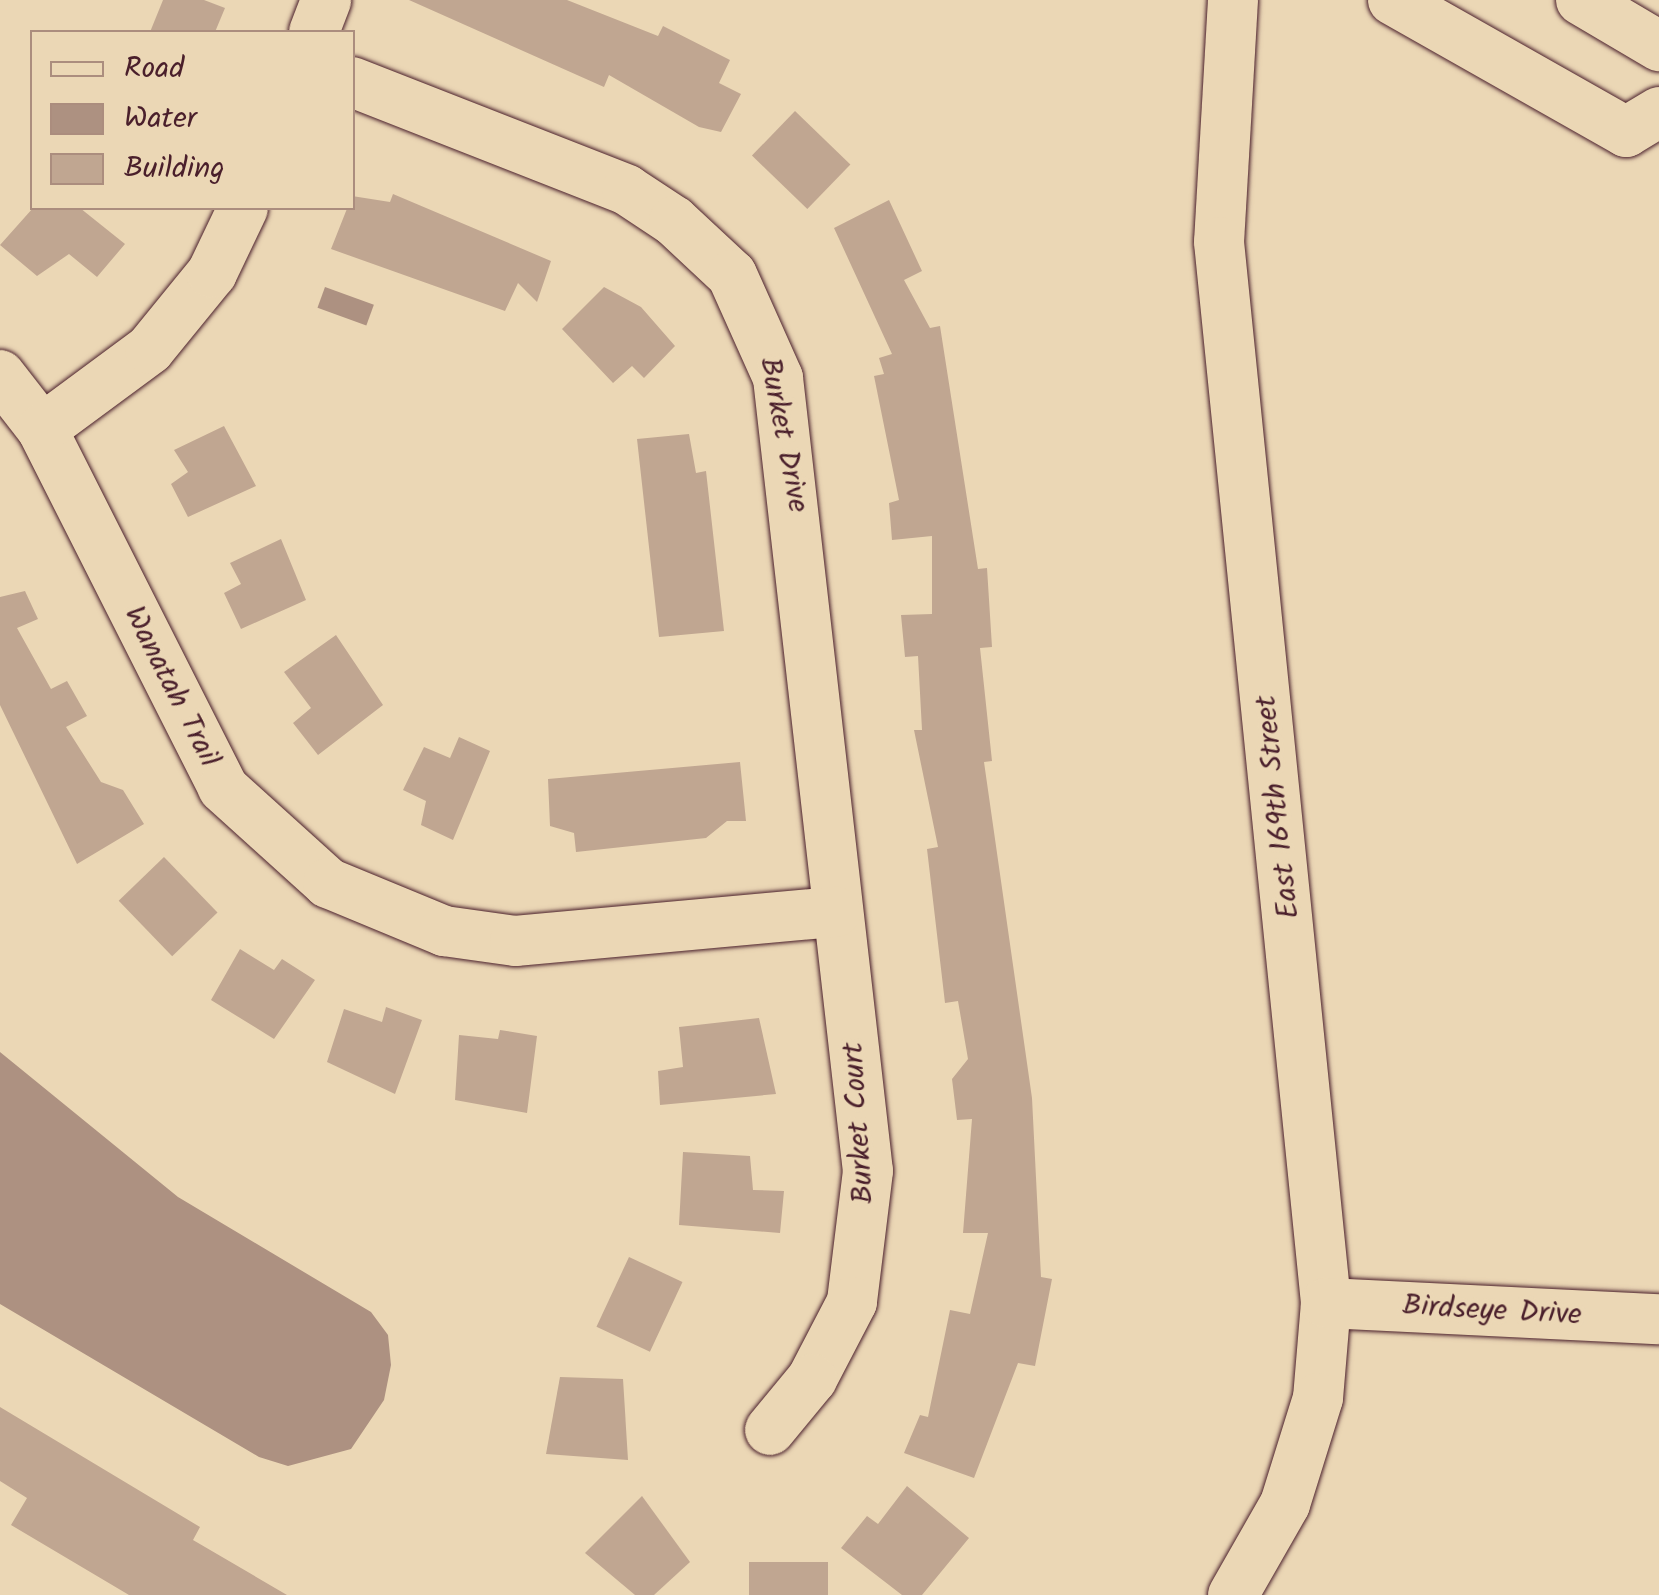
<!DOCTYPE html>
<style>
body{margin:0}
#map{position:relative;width:1659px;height:1595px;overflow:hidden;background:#ebd7b5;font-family:Kalam,sans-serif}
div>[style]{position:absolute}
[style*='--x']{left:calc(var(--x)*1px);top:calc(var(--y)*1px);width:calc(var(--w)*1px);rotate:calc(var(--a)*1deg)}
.water>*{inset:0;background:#ad9181;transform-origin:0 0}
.building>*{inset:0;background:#c0a691;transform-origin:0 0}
.roads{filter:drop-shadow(0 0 2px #4a1f2b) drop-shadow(0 0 2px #4a1f2b)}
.minor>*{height:50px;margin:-25px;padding:0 25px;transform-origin:25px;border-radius:25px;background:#ebd7b5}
span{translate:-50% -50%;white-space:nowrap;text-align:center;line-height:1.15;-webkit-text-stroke:9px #ebd7b5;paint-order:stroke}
.street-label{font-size:30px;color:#4a1f2b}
.legend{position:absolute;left:30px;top:30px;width:325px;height:180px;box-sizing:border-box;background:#ebd7b5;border:2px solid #ab8d7e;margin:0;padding:12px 18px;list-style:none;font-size:30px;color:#4a1f2b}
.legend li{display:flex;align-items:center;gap:20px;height:50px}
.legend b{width:50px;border:2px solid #ab8d7e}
</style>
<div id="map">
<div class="water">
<div style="left:325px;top:287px;width:52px;height:22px;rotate:20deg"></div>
<div style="clip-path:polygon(0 1052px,178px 1197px,371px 1312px,388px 1335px,391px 1365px,384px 1400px,351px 1449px,288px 1466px,259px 1457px,0 1304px)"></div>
</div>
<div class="building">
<div style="clip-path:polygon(163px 0,204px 0,225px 8px,215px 32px,150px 32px)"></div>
<div style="clip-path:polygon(409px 0,567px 0,658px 36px,663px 26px,730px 60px,719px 83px,741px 94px,721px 132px,699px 127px,609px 75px,604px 87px)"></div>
<div style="left:795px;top:111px;width:77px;height:62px;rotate:44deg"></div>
<div style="clip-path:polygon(393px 194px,551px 261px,537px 302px,518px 283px,505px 311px,331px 249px,352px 196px,390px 202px)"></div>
<div style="clip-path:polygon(889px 200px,922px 271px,904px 280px,930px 328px,940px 326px,978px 569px,987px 568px,992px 647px,980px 648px,992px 761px,984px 762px,1032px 1098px,1041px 1277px,1052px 1279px,1035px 1366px,1018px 1363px,974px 1478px,904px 1453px,920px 1415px,928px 1417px,950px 1310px,970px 1314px,988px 1233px,963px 1233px,972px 1119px,957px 1120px,952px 1079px,968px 1059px,958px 1001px,945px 1003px,927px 849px,938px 847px,914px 730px,922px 730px,918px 656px,905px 657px,901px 615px,932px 614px,932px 536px,892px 540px,889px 503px,899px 500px,874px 376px,884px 374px,879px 358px,892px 354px,834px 228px)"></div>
<div style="clip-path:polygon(33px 208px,80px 208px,125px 244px,97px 277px,69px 254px,37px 276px,0 245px)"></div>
<div style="clip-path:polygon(604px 287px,641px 307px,675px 346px,644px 378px,632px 366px,613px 383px,562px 329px)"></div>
<div style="clip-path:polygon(224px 426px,256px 486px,188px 517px,171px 484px,188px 472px,174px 450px)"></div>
<div style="clip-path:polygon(689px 434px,696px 473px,706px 471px,724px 631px,659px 637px,637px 439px)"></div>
<div style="clip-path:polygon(281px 539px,306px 600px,241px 629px,224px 593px,241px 584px,230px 563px)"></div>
<div style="clip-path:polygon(25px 591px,38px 619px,17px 628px,51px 689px,67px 681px,87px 716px,66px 727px,101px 782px,123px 790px,144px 824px,77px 864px,0 705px,0 597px)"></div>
<div style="clip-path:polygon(336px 635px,383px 705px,318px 755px,293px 723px,311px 708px,284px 672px)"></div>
<div style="clip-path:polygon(459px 737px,490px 751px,453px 840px,421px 825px,426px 801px,403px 790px,424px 747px,450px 758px)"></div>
<div style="clip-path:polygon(740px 762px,746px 821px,727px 821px,706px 838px,576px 852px,574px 833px,550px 826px,548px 779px)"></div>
<div style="left:164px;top:857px;width:77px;height:63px;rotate:46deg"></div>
<div style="clip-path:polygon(240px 949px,274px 970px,282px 959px,315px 980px,274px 1039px,211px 1000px)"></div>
<div style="clip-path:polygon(386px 1007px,422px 1020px,395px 1094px,327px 1062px,344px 1009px,382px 1022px)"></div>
<div style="clip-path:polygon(759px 1018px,776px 1094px,660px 1105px,658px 1071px,683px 1067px,679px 1027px)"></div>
<div style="clip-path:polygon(500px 1030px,537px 1036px,527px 1113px,455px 1100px,459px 1035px,498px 1039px)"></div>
<div style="clip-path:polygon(683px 1152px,750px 1156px,753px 1190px,784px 1191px,780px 1233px,679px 1225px)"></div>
<div style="left:629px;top:1257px;width:59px;height:77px;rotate:25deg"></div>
<div style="clip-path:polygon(560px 1377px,623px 1379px,628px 1460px,546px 1454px)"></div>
<div style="clip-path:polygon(0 1407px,200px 1527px,193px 1540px,287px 1595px,129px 1595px,11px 1525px,27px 1498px,0 1481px)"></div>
<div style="clip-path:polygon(907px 1486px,969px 1538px,922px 1595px,902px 1595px,841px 1548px,867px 1516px,878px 1524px)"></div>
<div style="clip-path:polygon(642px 1496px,690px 1562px,654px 1595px,635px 1595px,585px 1553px)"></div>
<div style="left:749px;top:1562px;width:79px;height:33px"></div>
</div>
<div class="roads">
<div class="minor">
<div style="--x:1233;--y:0;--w:242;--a:93.3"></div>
<div style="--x:1219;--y:242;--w:1066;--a:84.24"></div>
<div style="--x:1326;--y:1303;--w:95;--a:94.8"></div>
<div style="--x:1318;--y:1398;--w:111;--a:107.3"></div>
<div style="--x:1285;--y:1504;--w:105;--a:119.7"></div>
<div style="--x:1393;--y:0;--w:268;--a:29.5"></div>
<div style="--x:1626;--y:132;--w:39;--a:-31"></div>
<div style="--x:1581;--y:0;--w:91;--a:30.5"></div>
<div style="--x:314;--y:32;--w:34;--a:-69"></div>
<div style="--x:352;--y:82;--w:295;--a:21.4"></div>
<div style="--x:627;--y:190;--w:56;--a:33.4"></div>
<div style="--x:674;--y:221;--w:79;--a:43"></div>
<div style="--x:732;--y:275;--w:113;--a:65.9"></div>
<div style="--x:778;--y:378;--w:798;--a:83.53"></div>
<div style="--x:868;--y:1171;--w:132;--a:97"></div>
<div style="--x:852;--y:1302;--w:87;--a:117.5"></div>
<div style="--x:812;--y:1379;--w:66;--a:129.5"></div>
<div style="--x:0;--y:375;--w:68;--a:52.1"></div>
<div style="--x:42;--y:429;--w:402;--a:63.2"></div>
<div style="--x:223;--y:788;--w:142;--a:42.1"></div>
<div style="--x:328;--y:883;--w:126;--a:22.5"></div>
<div style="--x:444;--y:931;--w:72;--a:8"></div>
<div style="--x:515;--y:941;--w:322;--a:-5.2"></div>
<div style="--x:42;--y:429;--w:134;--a:-36.5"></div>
<div style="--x:150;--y:349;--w:98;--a:-50.8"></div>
<div style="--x:212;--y:273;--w:72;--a:-64.5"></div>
<div style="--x:1326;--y:1303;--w:333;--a:2.8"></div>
</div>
</div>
<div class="street-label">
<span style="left:783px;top:435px;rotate:79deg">Burket Drive</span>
<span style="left:171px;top:687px;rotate:63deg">Wanatah Trail</span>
<span style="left:1278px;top:807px;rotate:-96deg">East 169th Street</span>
<span style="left:859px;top:1123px;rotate:-94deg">Burket Court</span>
<span style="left:1492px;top:1311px;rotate:3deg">Birdseye Drive</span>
</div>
<ul class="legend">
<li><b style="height:12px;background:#ebd7b5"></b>Road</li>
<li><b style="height:28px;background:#ad9181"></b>Water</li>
<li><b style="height:28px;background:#c0a691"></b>Building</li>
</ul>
</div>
